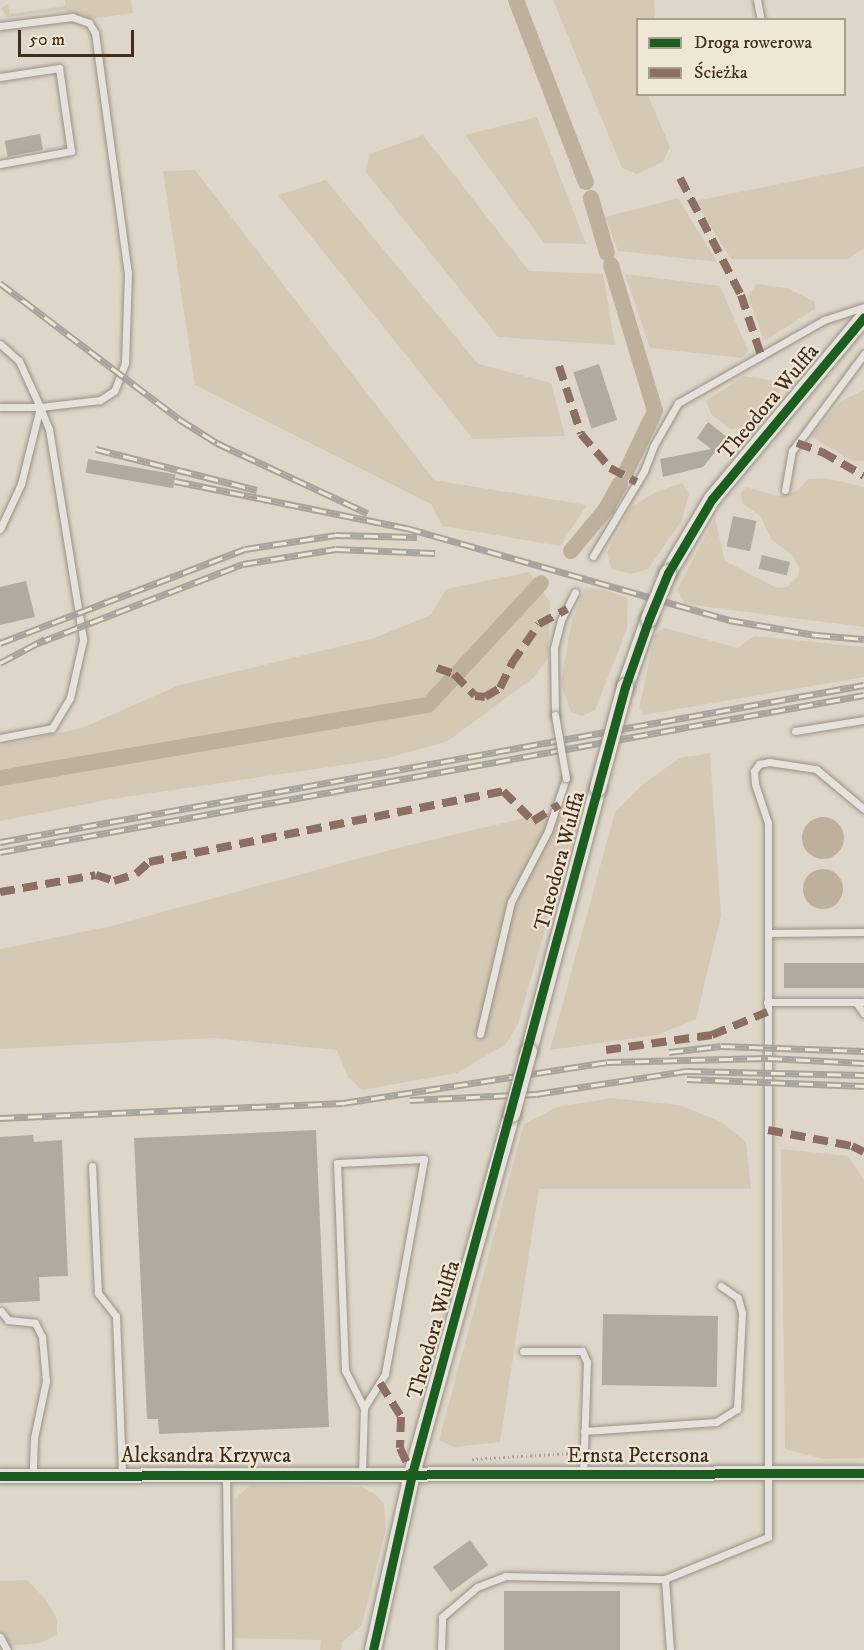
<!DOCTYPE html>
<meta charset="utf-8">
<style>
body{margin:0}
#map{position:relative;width:864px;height:1650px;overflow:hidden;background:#ded7c9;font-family:"IM FELL DW Pica",serif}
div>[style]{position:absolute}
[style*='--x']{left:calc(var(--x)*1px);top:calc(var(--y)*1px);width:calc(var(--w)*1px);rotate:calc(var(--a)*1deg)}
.green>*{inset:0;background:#d4c9b5}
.water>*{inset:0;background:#bdb09c}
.round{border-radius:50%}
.canal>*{height:16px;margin:-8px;padding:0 8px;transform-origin:8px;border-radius:8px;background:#bdb09c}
.building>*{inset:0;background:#b0aa9f;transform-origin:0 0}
.path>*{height:3px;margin-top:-1.5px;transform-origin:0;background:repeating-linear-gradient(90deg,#a8a49d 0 1.5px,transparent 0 4.5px)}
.roads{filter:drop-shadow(0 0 2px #989186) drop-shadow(0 0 2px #989186)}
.service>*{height:7px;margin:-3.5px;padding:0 3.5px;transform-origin:3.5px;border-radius:3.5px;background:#e6e2db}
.minor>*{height:14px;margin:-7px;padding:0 7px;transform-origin:7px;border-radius:7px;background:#e6e2db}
.tertiary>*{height:16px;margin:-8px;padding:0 8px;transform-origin:8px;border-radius:8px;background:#e6e2db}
.rail>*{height:7px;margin-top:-3.5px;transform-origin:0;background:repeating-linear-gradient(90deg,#efe7d6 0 14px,#a8a49d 0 28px);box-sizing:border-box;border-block:2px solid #a8a49d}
.bridges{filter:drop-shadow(0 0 2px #989186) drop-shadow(0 0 2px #989186)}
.service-bridge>*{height:7px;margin:-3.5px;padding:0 3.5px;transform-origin:3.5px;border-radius:3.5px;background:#e6e2db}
.tertiary-bridge>*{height:16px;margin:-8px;padding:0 8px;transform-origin:8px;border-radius:8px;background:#e6e2db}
.quiet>*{height:8px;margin-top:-4px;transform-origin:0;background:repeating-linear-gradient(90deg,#8d6e63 0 15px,transparent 0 23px)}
.cycleway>*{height:9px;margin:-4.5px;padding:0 4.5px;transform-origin:4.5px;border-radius:4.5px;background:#1b5e20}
span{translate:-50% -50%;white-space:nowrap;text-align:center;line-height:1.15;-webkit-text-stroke:4.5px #efe7d6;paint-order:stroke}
.street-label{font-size:21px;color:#412d1a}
.legend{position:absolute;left:636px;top:18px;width:210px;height:78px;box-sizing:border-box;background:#efe7d6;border:2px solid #a99d8b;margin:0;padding:8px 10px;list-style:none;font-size:18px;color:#412d1a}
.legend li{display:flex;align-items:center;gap:12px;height:30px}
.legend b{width:30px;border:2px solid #a99d8b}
.scale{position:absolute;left:18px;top:30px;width:116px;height:27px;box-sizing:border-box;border:3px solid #412d1a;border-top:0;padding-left:8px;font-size:18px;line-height:21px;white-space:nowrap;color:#412d1a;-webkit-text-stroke:4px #efe7d6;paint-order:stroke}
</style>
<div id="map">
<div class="green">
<div style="clip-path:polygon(65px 0,131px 0,133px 13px,89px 19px,64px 10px,7px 17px,1px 8px,8px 4px,10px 14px,65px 6px)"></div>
<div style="clip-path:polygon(553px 0,654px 0,655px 19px,638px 20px,638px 94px,648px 95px,670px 147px,663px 162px,637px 174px,622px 168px)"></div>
<div style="clip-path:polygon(537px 117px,586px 244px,544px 243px,465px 135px)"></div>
<div style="clip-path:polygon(423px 135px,529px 271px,603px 274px,615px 345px,498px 337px,365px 171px,370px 154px)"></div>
<div style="clip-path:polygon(864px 167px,864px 248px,849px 259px,731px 259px,695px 201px)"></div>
<div style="clip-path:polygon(195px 170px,434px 480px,587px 505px,560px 546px,442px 526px,431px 504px,195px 385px,163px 171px)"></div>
<div style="clip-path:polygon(326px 180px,478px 364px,551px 383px,565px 436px,473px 439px,278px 195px)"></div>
<div style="clip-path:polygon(678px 198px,717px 262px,618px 251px,605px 217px)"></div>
<div style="clip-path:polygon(625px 274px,720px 286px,748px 350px,742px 358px,650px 348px)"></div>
<div style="clip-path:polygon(756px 284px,787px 288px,815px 302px,815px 309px,764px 341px,748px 297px)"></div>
<div style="clip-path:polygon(744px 376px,770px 380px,780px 389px,778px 400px,742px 428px,730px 429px,711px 414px,706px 401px)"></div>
<div style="clip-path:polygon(864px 390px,864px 461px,851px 461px,811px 436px,841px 401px)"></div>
<div style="clip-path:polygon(826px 478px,864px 487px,864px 627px,685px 604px,677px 590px,715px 518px,725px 561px,777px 588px,787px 587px,798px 576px,799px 568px,793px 556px,771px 539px,760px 516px,742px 503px,741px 493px,746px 487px,778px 496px,797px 491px,808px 479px)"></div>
<div style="clip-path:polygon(682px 483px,689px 494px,682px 520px,648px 569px,631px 574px,611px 569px,607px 552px,631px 507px,656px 492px)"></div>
<div style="clip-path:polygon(529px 572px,550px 602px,548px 658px,533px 678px,448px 741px,384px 759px,112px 799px,0 821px,0 746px,82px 728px,177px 686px,374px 638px,431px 615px,446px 589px)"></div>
<div style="clip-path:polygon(585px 588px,603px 589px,628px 598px,627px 629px,595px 710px,582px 716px,571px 712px,561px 684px,571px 624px)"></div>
<div style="clip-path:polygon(664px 628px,738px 648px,754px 636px,864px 647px,864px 677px,643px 715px,639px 708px,655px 635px)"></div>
<div style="clip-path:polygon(710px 753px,721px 916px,696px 1019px,657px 1035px,550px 1050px,615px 812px,643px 784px,680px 758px)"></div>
<div style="clip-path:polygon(559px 810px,578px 814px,518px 1024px,506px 1044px,457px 1073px,362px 1090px,348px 1077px,337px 1050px,213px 1038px,0 1049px,0 949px,111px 926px,401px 847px)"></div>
<div style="clip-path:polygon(612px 1098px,679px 1105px,722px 1122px,746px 1142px,751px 1189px,539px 1189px,500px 1442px,454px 1447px,439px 1440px,524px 1124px,557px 1107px)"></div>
<div style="clip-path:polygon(781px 1149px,848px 1156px,864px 1180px,864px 1458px,823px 1459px,785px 1449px)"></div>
<div style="clip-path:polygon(250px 1485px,361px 1487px,375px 1494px,384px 1504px,386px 1528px,362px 1625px,342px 1642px,341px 1650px,320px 1650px,321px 1640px,233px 1638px,236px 1498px)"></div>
<div style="clip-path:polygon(27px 1580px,46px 1600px,57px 1619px,57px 1635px,40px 1643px,0 1647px,0 1581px)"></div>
</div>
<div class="water">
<div class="round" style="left:802px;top:817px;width:42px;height:42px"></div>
<div class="round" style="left:803px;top:869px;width:40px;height:40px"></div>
</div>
<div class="canal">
<div style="--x:516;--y:0;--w:195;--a:69"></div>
<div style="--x:591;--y:198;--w:57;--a:73.8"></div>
<div style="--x:611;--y:265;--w:152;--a:73.2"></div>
<div style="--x:655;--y:411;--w:68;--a:115.4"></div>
<div style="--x:571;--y:551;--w:55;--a:-50.2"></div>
<div style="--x:606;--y:509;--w:29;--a:-61"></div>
<div style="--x:0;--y:778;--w:434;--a:-9.7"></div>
<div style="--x:428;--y:705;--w:166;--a:-47.2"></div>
</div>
<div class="building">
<div style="left:40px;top:134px;width:16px;height:36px;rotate:79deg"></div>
<div style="left:599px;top:364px;width:59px;height:27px;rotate:72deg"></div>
<div style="clip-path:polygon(708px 422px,727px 437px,703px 467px,663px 477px,660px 459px,711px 449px,697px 438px)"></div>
<div style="left:88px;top:459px;width:89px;height:14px;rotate:10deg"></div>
<div style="left:733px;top:516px;width:24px;height:31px;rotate:12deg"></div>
<div style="left:762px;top:555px;width:29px;height:14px;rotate:14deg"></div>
<div style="clip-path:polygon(26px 581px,35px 617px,0 625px,0 587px)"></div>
<div style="left:784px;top:963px;width:80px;height:25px"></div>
<div style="clip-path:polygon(316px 1130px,329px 1427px,159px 1434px,158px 1419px,147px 1419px,134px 1138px)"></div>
<div style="clip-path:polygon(33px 1135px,34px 1142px,62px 1140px,68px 1276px,39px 1277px,40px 1301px,0 1303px,0 1137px)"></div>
<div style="left:603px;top:1314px;width:115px;height:71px;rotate:1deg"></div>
<div style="left:470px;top:1540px;width:31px;height:46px;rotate:54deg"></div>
<div style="left:504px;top:1591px;width:116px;height:59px"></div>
</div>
<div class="path">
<div style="--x:472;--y:1459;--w:101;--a:-3.4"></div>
</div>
<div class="roads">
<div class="service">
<div style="--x:757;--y:0;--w:20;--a:79"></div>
<div style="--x:0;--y:26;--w:73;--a:-7.1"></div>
<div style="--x:72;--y:17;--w:18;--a:19"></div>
<div style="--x:89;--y:23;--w:12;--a:59"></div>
<div style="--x:95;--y:33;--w:242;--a:82.2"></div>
<div style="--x:128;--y:273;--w:90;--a:91.9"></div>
<div style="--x:125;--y:363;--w:30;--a:111"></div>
<div style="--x:114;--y:391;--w:17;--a:147"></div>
<div style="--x:100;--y:400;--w:60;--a:173.3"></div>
<div style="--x:40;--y:407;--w:51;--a:-114.5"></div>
<div style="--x:19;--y:361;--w:25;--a:-138"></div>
<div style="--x:0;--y:77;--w:60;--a:-8.7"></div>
<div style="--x:59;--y:68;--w:84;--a:81.8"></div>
<div style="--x:71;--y:151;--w:72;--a:169.6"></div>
<div style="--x:0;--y:407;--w:40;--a:0"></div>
<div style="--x:40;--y:407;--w:24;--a:68"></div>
<div style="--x:49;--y:429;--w:214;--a:80.8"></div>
<div style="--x:83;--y:640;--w:59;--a:102.6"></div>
<div style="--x:70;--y:698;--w:35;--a:121"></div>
<div style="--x:52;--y:728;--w:53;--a:169.1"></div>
<div style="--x:785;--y:490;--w:40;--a:-80"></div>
<div style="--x:792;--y:451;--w:121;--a:-53.4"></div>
<div style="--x:0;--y:529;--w:50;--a:-65"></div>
<div style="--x:21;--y:484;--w:79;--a:-76.1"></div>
<div style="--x:593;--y:556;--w:99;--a:-59"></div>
<div style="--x:644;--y:471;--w:26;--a:-69"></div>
<div style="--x:653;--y:447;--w:51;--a:-60.4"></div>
<div style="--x:678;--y:403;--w:168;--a:-29.6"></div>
<div style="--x:824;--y:320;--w:42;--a:-18"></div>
<div style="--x:555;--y:715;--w:67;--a:-90.9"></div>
<div style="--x:554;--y:648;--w:29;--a:-76"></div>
<div style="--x:561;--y:620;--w:31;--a:-63"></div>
<div style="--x:795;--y:731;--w:70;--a:-9.1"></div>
<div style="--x:768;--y:933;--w:96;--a:-0.6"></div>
<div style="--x:767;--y:1002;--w:97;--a:0"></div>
<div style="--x:856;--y:1002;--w:14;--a:56"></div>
<div style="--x:480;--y:1034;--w:136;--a:-76.8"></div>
<div style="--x:511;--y:902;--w:80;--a:-62.5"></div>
<div style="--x:548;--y:831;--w:56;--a:-71.2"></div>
<div style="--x:92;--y:1166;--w:127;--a:87.3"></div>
<div style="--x:98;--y:1293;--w:29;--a:52"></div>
<div style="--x:116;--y:1316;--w:158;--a:87.8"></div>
<div style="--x:1;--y:1311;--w:11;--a:52"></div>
<div style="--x:8;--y:1320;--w:27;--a:6"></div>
<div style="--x:35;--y:1323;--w:16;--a:63"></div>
<div style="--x:42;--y:1337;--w:44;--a:84.8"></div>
<div style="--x:46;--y:1381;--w:58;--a:101.9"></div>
<div style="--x:34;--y:1438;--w:36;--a:92"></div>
<div style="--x:523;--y:1351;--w:59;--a:0"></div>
<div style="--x:582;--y:1351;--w:12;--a:66"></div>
<div style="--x:587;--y:1362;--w:112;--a:92"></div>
<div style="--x:584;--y:1431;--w:132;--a:-3.9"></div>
<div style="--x:716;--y:1422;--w:25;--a:-32"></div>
<div style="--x:737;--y:1409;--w:96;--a:-87"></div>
<div style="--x:742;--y:1313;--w:16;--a:-105"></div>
<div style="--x:738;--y:1298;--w:21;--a:-145"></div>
<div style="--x:226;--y:1474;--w:176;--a:89.3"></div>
<div style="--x:362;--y:1474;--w:66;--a:-88.3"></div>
<div style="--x:364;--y:1408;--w:42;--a:-116.6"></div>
<div style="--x:345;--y:1370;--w:207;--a:-92.2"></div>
<div style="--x:337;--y:1163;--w:87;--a:-2.6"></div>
<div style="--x:424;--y:1159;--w:219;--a:100.3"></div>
<div style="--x:385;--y:1374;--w:40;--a:122"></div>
<div style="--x:665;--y:1579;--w:111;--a:-22.2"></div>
<div style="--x:768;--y:1537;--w:714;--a:-90"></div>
<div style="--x:768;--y:823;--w:41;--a:-108.4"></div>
<div style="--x:755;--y:784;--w:13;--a:-94"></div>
<div style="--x:754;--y:771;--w:9;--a:-54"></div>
<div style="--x:759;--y:764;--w:10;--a:-11"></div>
<div style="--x:769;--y:762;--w:48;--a:8.5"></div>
<div style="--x:816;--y:769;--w:62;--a:39.8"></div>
<div style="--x:0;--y:1637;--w:15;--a:62"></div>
<div style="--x:441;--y:1650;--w:33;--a:-88"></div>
<div style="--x:442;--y:1617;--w:46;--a:-40.6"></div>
<div style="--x:477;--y:1587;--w:30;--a:-21"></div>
<div style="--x:505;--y:1576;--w:160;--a:1.1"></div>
<div style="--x:665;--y:1579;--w:71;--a:86"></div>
</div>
<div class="minor">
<div style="--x:0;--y:1476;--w:864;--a:-0.2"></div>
</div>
<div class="tertiary">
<div style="--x:668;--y:573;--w:86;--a:-59.3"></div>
<div style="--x:712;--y:499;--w:237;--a:-50.1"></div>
<div style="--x:625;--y:687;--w:72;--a:-70.6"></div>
<div style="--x:529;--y:1051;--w:272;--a:-75.3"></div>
<div style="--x:373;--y:1650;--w:180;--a:-77.5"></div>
<div style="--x:412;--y:1474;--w:374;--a:-74.5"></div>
</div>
</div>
<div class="rail">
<div style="--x:0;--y:283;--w:225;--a:37.2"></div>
<div style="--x:179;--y:419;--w:45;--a:32.3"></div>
<div style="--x:217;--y:443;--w:166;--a:25"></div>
<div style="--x:96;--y:449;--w:166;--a:14.3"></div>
<div style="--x:175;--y:481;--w:237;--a:11.5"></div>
<div style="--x:407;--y:528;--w:335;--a:15.9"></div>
<div style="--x:729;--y:620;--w:88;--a:9.8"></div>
<div style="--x:816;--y:635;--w:48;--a:4.8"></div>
<div style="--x:0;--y:643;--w:262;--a:-21"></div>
<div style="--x:245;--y:549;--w:92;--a:-8.7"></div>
<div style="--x:336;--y:535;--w:81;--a:1.4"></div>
<div style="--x:38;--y:643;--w:220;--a:-21.1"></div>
<div style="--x:243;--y:564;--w:94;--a:-9.2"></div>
<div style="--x:336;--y:549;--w:99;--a:2.3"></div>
<div style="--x:0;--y:663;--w:51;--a:-28.1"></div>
<div style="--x:0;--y:842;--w:878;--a:-10.3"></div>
<div style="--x:0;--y:852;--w:878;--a:-10.3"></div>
<div style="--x:669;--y:1052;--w:52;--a:-6.6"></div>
<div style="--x:721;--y:1046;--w:143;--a:2"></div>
<div style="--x:687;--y:1079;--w:177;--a:2.3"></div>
<div style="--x:410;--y:1100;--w:126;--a:-2.7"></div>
<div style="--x:536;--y:1094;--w:153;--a:-8.7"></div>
<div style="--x:687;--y:1071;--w:177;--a:1.3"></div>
<div style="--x:0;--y:1118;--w:343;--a:-2.5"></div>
<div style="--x:343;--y:1103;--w:267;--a:-8.8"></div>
<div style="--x:607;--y:1062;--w:161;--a:-1.4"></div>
<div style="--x:768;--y:1058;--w:96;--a:3"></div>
</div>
<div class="bridges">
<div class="service-bridge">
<div style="--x:555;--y:715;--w:64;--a:80.1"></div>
</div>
<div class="tertiary-bridge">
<div style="--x:649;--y:619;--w:50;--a:-67.6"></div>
<div style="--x:598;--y:788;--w:105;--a:-75"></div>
<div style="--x:512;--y:1114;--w:65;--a:-74.9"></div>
</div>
</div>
<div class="quiet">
<div style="--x:680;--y:178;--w:132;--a:62.5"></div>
<div style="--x:741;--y:295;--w:63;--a:71.6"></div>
<div style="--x:559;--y:366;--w:71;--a:72.1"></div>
<div style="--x:581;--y:434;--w:45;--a:49.5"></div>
<div style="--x:610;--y:468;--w:30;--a:28"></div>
<div style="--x:797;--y:443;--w:27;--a:20"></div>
<div style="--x:822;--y:452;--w:48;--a:29.7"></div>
<div style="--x:437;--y:668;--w:18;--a:19"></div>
<div style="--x:454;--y:674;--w:30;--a:46"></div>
<div style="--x:475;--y:696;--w:10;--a:6"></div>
<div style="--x:485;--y:697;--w:17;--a:-31"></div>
<div style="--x:500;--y:688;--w:28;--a:-64"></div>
<div style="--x:512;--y:663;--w:47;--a:-55.3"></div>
<div style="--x:539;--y:624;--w:32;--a:-28"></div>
<div style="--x:0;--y:892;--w:97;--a:-10"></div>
<div style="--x:96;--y:875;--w:19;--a:18"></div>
<div style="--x:114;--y:881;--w:23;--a:-18"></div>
<div style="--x:136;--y:874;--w:18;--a:-43"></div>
<div style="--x:149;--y:862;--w:361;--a:-11.3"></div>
<div style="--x:503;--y:791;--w:42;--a:45"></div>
<div style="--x:533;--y:821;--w:31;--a:-32"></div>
<div style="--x:606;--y:1050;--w:107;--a:-8.1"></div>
<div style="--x:712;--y:1035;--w:60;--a:-22.7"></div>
<div style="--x:768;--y:1130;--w:86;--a:10.8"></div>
<div style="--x:852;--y:1146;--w:13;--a:27"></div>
<div style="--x:380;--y:1383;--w:40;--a:58"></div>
<div style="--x:401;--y:1417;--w:31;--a:92"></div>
<div style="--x:400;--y:1448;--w:29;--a:65"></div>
</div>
<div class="cycleway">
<div style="--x:0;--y:1476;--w:864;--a:-0.2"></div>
<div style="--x:373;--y:1650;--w:180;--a:-77.5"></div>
<div style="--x:412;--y:1474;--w:815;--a:-74.86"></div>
<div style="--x:625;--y:687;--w:72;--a:-70.6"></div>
<div style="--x:649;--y:619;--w:50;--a:-67.6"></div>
<div style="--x:668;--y:573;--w:86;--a:-59.3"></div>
<div style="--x:712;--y:499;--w:237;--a:-50.1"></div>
</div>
<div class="street-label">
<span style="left:769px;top:402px;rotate:-50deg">Theodora Wulffa</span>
<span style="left:560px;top:861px;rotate:-75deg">Theodora Wulffa</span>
<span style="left:434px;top:1330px;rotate:-74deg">Theodora Wulffa</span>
<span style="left:206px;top:1456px">Aleksandra Krzywca</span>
<span style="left:638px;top:1456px">Ernsta Petersona</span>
</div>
<ul class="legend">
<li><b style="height:8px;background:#1b5e20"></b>Droga rowerowa</li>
<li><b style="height:8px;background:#8d6e63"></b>Ścieżka</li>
</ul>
<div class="scale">50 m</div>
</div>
